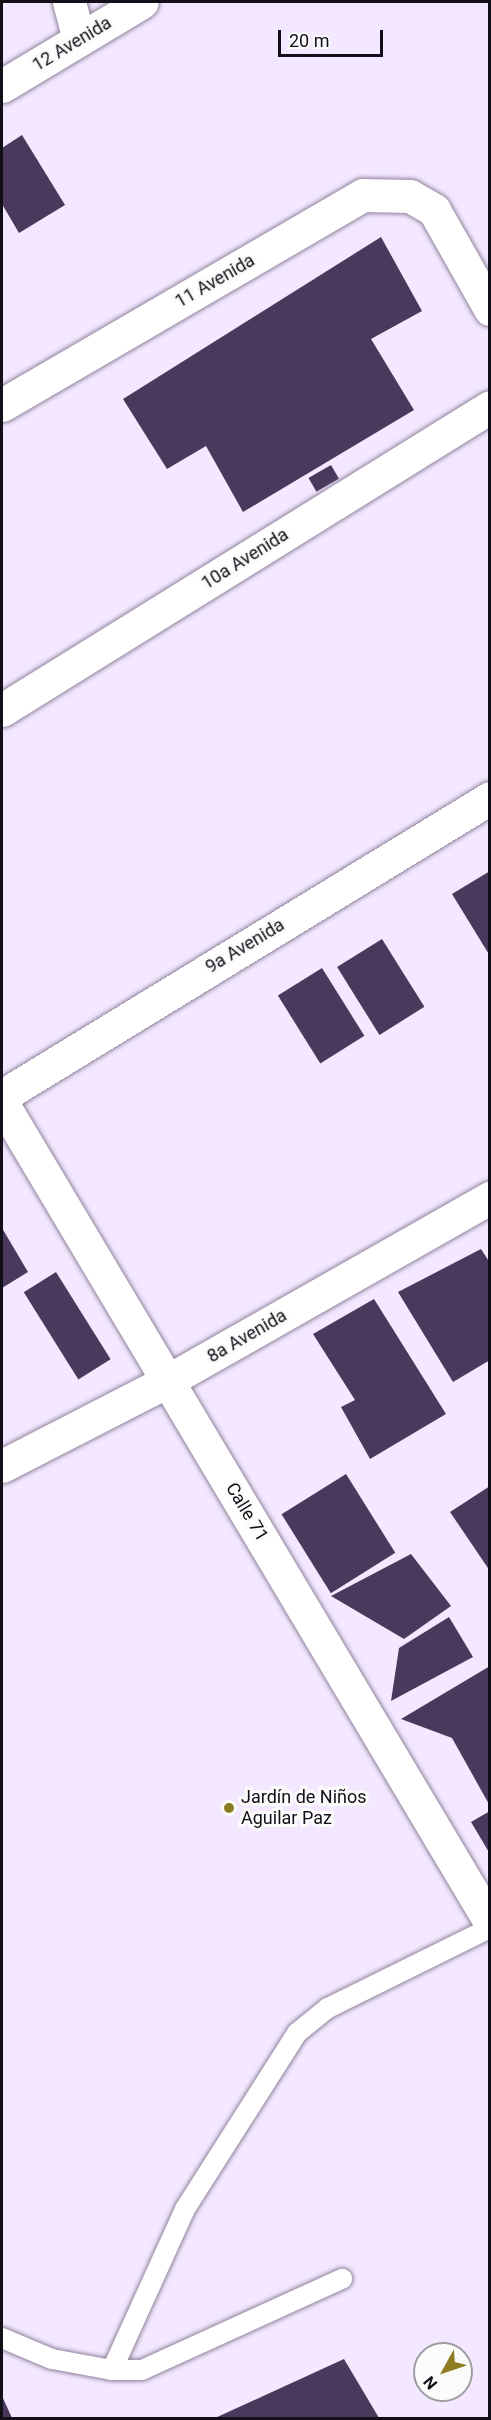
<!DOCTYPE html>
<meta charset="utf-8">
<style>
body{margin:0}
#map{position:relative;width:491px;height:2420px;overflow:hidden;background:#f3e8ff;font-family:Roboto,sans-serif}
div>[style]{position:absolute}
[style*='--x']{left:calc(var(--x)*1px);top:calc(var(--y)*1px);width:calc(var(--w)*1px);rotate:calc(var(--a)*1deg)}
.building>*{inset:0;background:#4a395c;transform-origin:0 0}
.roads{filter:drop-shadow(0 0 2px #90839d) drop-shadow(0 0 2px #90839d)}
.service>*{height:20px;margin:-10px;padding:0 10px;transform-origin:10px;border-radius:10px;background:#fff}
.minor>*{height:33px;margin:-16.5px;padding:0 16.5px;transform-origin:16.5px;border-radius:16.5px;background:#fff}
.tertiary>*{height:33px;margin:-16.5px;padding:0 16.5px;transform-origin:16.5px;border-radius:16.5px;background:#fff}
.dots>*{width:16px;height:16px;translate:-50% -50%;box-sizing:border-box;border:3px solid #fbfbfb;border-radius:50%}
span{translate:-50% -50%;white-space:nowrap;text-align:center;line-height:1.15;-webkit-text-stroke:6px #fbfbfb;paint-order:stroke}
.street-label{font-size:18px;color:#130f18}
.poi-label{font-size:18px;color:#130f18}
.left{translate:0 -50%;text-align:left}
.frame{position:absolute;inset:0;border:3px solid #130f18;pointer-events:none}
.north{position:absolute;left:413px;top:2342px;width:60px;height:60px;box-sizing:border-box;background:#fbfbfb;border:2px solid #9e9da0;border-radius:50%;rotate:230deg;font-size:16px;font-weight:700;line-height:24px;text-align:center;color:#130f18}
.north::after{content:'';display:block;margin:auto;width:21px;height:27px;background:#8f7c22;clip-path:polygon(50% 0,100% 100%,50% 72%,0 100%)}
.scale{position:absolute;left:278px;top:30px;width:105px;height:27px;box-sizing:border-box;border:3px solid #130f18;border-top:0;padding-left:8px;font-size:18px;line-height:21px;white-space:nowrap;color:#130f18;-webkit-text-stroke:4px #fbfbfb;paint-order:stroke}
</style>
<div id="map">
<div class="building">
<div style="clip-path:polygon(22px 135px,65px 205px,19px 233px,2px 204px,2px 148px)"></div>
<div style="clip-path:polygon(381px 237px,422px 311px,371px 339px,414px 410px,243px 512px,206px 446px,167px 469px,123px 399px)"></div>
<div style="left:331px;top:465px;width:16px;height:26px;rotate:60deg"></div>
<div style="clip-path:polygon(490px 871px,490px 956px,452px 894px)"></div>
<div style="left:382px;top:939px;width:80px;height:53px;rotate:58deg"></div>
<div style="left:322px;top:968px;width:80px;height:52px;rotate:58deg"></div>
<div style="clip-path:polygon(2px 1228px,28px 1272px,2px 1288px)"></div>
<div style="clip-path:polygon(481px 1249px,490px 1263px,490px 1360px,453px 1382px,398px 1292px)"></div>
<div style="left:56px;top:1272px;width:103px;height:38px;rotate:58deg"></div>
<div style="clip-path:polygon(374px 1299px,446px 1414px,370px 1459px,341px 1407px,355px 1400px,313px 1334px)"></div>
<div style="left:346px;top:1474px;width:93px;height:76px;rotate:58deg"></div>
<div style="clip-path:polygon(490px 1486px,490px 1571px,450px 1512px)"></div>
<div style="clip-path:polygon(411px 1554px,451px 1606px,404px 1639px,331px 1596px)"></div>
<div style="clip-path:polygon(449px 1617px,473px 1657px,391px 1701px,399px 1648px)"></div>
<div style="clip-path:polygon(490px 1666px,490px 1806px,452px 1738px,401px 1719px)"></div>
<div style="clip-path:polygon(490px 1811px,490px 1854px,471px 1822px)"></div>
<div style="clip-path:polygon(344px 2359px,379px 2418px,215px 2418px)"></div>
<div style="clip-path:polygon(2px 2396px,12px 2418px,2px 2418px)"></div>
</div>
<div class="roads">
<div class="service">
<div style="--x:2;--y:2338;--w:54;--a:22.8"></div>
<div style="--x:52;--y:2359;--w:61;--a:10.4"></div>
<div style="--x:112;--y:2370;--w:30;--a:0"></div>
<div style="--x:142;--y:2370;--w:220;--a:-24.5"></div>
<div style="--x:112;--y:2370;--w:177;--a:-65.6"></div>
<div style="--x:185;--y:2209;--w:209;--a:-57.5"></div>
<div style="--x:297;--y:2033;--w:40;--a:-39"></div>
<div style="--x:328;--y:2008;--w:181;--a:-26.3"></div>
</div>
<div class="minor">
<div style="--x:69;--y:2;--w:39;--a:75"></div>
<div style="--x:2;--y:86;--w:163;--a:-31"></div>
<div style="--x:2;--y:405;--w:418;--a:-30.2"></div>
<div style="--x:363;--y:195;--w:47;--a:1.2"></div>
<div style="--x:410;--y:196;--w:28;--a:30"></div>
<div style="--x:434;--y:210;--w:114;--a:60.5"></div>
<div style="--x:2;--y:710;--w:574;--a:-31.84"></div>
<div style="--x:2;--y:1096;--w:572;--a:-31.41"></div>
<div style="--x:2;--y:1466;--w:188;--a:-27.2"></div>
<div style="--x:169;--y:1380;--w:369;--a:-29.6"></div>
</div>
<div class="tertiary">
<div style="--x:2;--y:1103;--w:953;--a:59.21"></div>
</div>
</div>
<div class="dots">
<div style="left:229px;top:1808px;background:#8f7c22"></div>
</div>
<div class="street-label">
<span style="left:72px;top:44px;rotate:-31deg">12 Avenida</span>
<span style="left:215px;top:281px;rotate:-30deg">11 Avenida</span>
<span style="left:245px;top:559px;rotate:-32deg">10a Avenida</span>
<span style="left:245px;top:946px;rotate:-31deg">9a Avenida</span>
<span style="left:247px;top:1336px;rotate:-30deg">8a Avenida</span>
<span style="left:247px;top:1512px;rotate:59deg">Calle 71</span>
</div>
<div class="poi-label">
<span class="left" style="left:241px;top:1808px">Jardín de Niños<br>Aguilar Paz</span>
</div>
<div class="frame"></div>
<div class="north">N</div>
<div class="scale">20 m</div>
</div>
